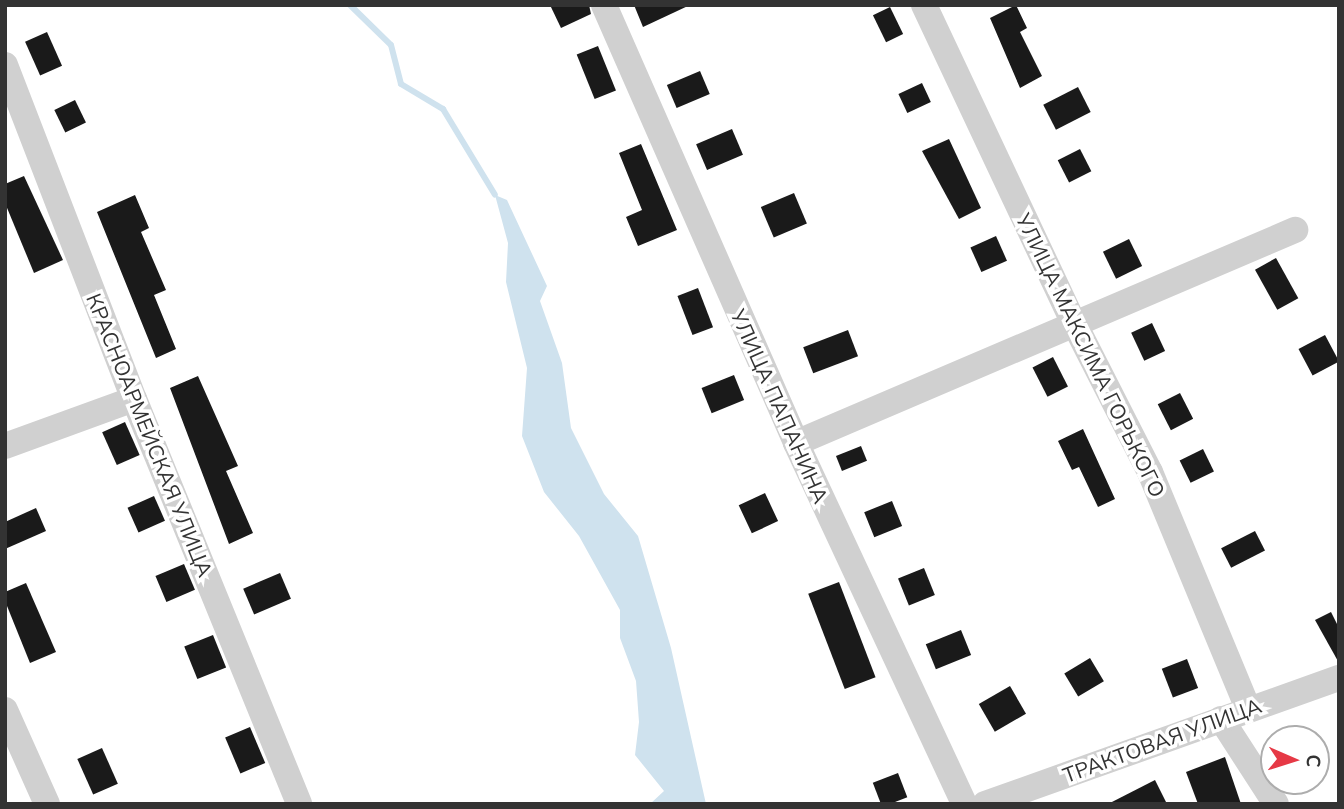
<!DOCTYPE html>
<meta charset="utf-8">
<style>
body{margin:0}
#map{position:relative;width:1344px;height:809px;overflow:hidden;background:#fff;font-family:Mulish,sans-serif}
div>[style]{position:absolute}
[style*='--x']{left:calc(var(--x)*1px);top:calc(var(--y)*1px);width:calc(var(--w)*1px);rotate:calc(var(--a)*1deg)}
.water>*{inset:0;background:#cfe2ee}
.stream>*{height:6px;margin:-3px;padding:0 3px;transform-origin:3px;border-radius:3px;background:#cfe2ee}
.building>*{inset:0;background:#1a1a1a;transform-origin:0 0}
.minor>*{height:26px;margin:-13px;padding:0 13px;transform-origin:13px;border-radius:13px;background:#d0d0d0}
span{translate:-50% -50%;white-space:nowrap;text-align:center;line-height:1.15;-webkit-text-stroke:7px #fff;paint-order:stroke}
.street-label{font-size:21px;color:#333}
.frame{position:absolute;inset:0;border:7px solid #333;pointer-events:none}
.north{position:absolute;left:1260px;top:725px;width:70px;height:70px;box-sizing:border-box;background:#fff;border:2px solid #adadad;border-radius:50%;rotate:93deg;font-size:19px;font-weight:700;line-height:28px;text-align:center;color:#333}
.north::after{content:'';display:block;margin:auto;width:24px;height:32px;background:#e63946;clip-path:polygon(50% 0,100% 100%,50% 72%,0 100%)}
</style>
<div id="map">
<div class="water">
<div style="clip-path:polygon(495px 195px,507px 200px,547px 286px,540px 301px,562px 363px,571px 428px,604px 494px,638px 536px,671px 648px,706px 804px,650px 804px,664px 791px,635px 755px,639px 722px,636px 681px,620px 638px,620px 610px,579px 536px,544px 492px,522px 436px,527px 368px,506px 282px,508px 243px)"></div>
</div>
<div class="stream">
<div style="--x:350;--y:5;--w:57;--a:44.3"></div>
<div style="--x:391;--y:45;--w:40;--a:75.6"></div>
<div style="--x:401;--y:84;--w:49;--a:30.8"></div>
<div style="--x:443;--y:109;--w:100;--a:58.8"></div>
</div>
<div class="building">
<div style="clip-path:polygon(550px 5px,589px 5px,591px 14px,561px 28px)"></div>
<div style="clip-path:polygon(634px 5px,690px 5px,643px 27px)"></div>
<div style="clip-path:polygon(1016px 5px,1027px 28px,1020px 32px,1042px 76px,1020px 88px,990px 18px)"></div>
<div style="left:890px;top:7px;width:30px;height:19px;rotate:64deg"></div>
<div style="left:47px;top:32px;width:37px;height:24px;rotate:66deg"></div>
<div style="left:598px;top:46px;width:48px;height:23px;rotate:68deg"></div>
<div style="left:700px;top:71px;width:25px;height:36px;rotate:67deg"></div>
<div style="left:922px;top:83px;width:21px;height:26px;rotate:65deg"></div>
<div style="left:1078px;top:87px;width:28px;height:39px;rotate:63deg"></div>
<div style="left:75px;top:100px;width:25px;height:23px;rotate:64deg"></div>
<div style="left:732px;top:129px;width:28px;height:39px;rotate:67deg"></div>
<div style="clip-path:polygon(949px 139px,981px 208px,959px 219px,922px 151px)"></div>
<div style="clip-path:polygon(641px 144px,677px 230px,638px 246px,626px 217px,642px 210px,619px 153px)"></div>
<div style="left:1080px;top:149px;width:25px;height:25px;rotate:63deg"></div>
<div style="clip-path:polygon(24px 176px,63px 260px,34px 273px,5px 203px,5px 184px)"></div>
<div style="left:794px;top:193px;width:33px;height:36px;rotate:67deg"></div>
<div style="clip-path:polygon(135px 195px,149px 228px,141px 232px,166px 290px,154px 295px,176px 349px,156px 358px,97px 212px)"></div>
<div style="left:996px;top:236px;width:27px;height:28px;rotate:66deg"></div>
<div style="left:1129px;top:239px;width:30px;height:29px;rotate:64deg"></div>
<div style="left:1276px;top:258px;width:46px;height:24px;rotate:61deg"></div>
<div style="left:698px;top:288px;width:42px;height:22px;rotate:69deg"></div>
<div style="left:1152px;top:323px;width:31px;height:23px;rotate:65deg"></div>
<div style="left:848px;top:330px;width:28px;height:48px;rotate:69deg"></div>
<div style="left:1325px;top:335px;width:30px;height:30px;rotate:62deg"></div>
<div style="left:1053px;top:357px;width:33px;height:23px;rotate:63deg"></div>
<div style="left:734px;top:375px;width:27px;height:35px;rotate:68deg"></div>
<div style="clip-path:polygon(198px 376px,238px 466px,226px 471px,253px 533px,229px 544px,170px 388px)"></div>
<div style="left:1180px;top:393px;width:29px;height:25px;rotate:63deg"></div>
<div style="left:125px;top:422px;width:36px;height:25px;rotate:66deg"></div>
<div style="clip-path:polygon(1083px 429px,1115px 499px,1098px 507px,1079px 467px,1072px 470px,1058px 441px)"></div>
<div style="left:861px;top:446px;width:16px;height:27px;rotate:68deg"></div>
<div style="left:1203px;top:449px;width:25px;height:26px;rotate:64deg"></div>
<div style="left:765px;top:493px;width:31px;height:29px;rotate:65deg"></div>
<div style="left:154px;top:496px;width:27px;height:29px;rotate:66deg"></div>
<div style="left:892px;top:501px;width:27px;height:30px;rotate:68deg"></div>
<div style="clip-path:polygon(36px 508px,46px 531px,5px 549px,5px 522px)"></div>
<div style="left:1255px;top:531px;width:22px;height:38px;rotate:63deg"></div>
<div style="left:184px;top:564px;width:28px;height:31px;rotate:67deg"></div>
<div style="left:924px;top:568px;width:29px;height:28px;rotate:68deg"></div>
<div style="left:280px;top:573px;width:28px;height:40px;rotate:67deg"></div>
<div style="left:839px;top:582px;width:102px;height:33px;rotate:69deg"></div>
<div style="clip-path:polygon(26px 583px,56px 652px,30px 663px,5px 601px,5px 592px)"></div>
<div style="clip-path:polygon(1331px 612px,1339px 628px,1339px 663px,1315px 620px)"></div>
<div style="left:961px;top:630px;width:27px;height:38px;rotate:68deg"></div>
<div style="left:213px;top:635px;width:35px;height:31px;rotate:68deg"></div>
<div style="left:1090px;top:658px;width:27px;height:30px;rotate:59deg"></div>
<div style="left:1187px;top:659px;width:31px;height:27px;rotate:69deg"></div>
<div style="left:1010px;top:686px;width:32px;height:36px;rotate:60deg"></div>
<div style="left:250px;top:727px;width:39px;height:27px;rotate:67deg"></div>
<div style="left:102px;top:748px;width:39px;height:27px;rotate:66deg"></div>
<div style="clip-path:polygon(1225px 757px,1241px 804px,1198px 804px,1186px 772px)"></div>
<div style="left:898px;top:773px;width:26px;height:27px;rotate:69deg"></div>
<div style="clip-path:polygon(1155px 780px,1167px 804px,1108px 804px)"></div>
</div>
<div class="minor">
<div style="--x:604;--y:5;--w:478;--a:66.3"></div>
<div style="--x:796;--y:443;--w:398;--a:65"></div>
<div style="--x:924;--y:5;--w:349;--a:64.8"></div>
<div style="--x:1073;--y:321;--w:169;--a:63"></div>
<div style="--x:1150;--y:472;--w:256;--a:67.5"></div>
<div style="--x:5;--y:65;--w:358;--a:68.9"></div>
<div style="--x:134;--y:399;--w:437;--a:67.8"></div>
<div style="--x:796;--y:443;--w:543;--a:-23.12"></div>
<div style="--x:5;--y:446;--w:137;--a:-20"></div>
<div style="--x:5;--y:710;--w:103;--a:65.9"></div>
<div style="--x:1221;--y:719;--w:101;--a:57.1"></div>
<div style="--x:985;--y:804;--w:376;--a:-19.6"></div>
</div>
<div class="street-label">
<span style="left:1091px;top:355px;rotate:64deg">УЛИЦА МАКСИМА ГОРЬКОГО</span>
<span style="left:780px;top:406px;rotate:66deg">УЛИЦА ПАПАНИНА</span>
<span style="left:150px;top:435px;rotate:68deg">КРАСНОАРМЕЙСКАЯ УЛИЦА</span>
<span style="left:1162px;top:740px;rotate:-20deg">ТРАКТОВАЯ УЛИЦА</span>
</div>
<div class="frame"></div>
<div class="north">С</div>
</div>
